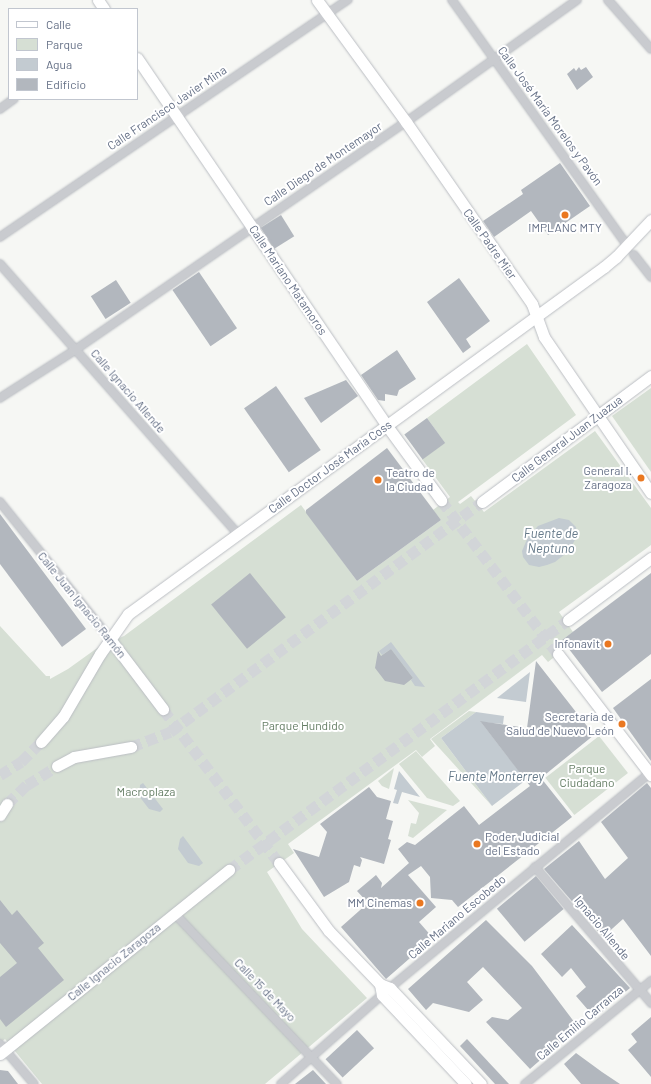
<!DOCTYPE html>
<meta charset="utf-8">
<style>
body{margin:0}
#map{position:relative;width:651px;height:1084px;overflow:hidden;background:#f6f7f4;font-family:Barlow,sans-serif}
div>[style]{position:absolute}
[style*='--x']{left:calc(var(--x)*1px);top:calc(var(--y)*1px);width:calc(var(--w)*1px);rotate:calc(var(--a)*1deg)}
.green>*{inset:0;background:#d6dfd4;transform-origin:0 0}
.water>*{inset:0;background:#c3cbd1}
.building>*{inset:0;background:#b2b7be;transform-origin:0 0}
.secondary-tunnel>*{height:11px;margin-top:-5.5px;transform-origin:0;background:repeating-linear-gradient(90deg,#d2d5d8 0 11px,transparent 0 16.5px)}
.roads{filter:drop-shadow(0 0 1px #bbbec3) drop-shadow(0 0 1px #bbbec3)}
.street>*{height:8px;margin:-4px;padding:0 4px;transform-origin:4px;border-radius:4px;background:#c9cbcf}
.secondary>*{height:11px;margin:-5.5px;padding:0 5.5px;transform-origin:5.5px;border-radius:5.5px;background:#fff}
.dots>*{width:11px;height:11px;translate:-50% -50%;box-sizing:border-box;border:2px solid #fff;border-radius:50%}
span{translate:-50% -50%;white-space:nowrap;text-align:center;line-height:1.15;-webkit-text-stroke:4px #fff;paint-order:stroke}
.street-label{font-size:12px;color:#657086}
.poi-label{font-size:12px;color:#657086}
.right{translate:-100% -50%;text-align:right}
.left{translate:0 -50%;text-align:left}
.park-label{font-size:12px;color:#647d64}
.water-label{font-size:13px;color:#657989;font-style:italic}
.legend{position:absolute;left:8px;top:8px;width:130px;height:92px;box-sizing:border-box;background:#fff;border:1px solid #c1c6cf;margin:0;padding:5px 7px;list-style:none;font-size:12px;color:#657086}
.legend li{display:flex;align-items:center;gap:8px;height:20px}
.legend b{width:20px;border:1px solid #c1c6cf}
</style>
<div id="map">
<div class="green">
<div style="clip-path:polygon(527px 344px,576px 415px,458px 502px,460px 504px,471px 496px,484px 512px,595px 431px,651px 508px,651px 545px,559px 612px,573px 632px,562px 640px,567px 647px,548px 662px,542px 655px,430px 739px,435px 746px,422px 757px,416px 750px,288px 844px,294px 853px,267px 872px,302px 929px,367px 998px,265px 1084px,42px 1084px,5px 1039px,0 1043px,0 626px,46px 676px,50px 676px,50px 679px,68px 669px,100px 646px,124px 636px,301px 505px,357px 581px,441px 520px,433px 510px,450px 497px,422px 459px,445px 443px,427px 418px)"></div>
<div style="clip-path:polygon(651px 388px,651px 472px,612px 416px)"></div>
<div style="clip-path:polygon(469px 711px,476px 712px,441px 738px,492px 806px,431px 739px)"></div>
<div style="left:599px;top:736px;width:47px;height:68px;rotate:52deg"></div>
<div style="clip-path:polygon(416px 751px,460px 801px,453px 806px,427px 798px,399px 764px)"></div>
<div style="clip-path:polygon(394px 768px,389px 789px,382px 786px,378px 781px)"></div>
<div style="clip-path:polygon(408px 800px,447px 810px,413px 838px,408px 836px,411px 823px,416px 824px,419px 813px)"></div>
</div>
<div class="water">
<div style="clip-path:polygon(559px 518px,569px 520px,576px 527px,577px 536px,569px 551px,555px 562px,547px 565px,539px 567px,529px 565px,523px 557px,522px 551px,528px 537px,538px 526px)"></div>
<div style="clip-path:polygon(391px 642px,425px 687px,415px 686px,411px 680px,413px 678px,391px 649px,382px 655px,379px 651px)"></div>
<div style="clip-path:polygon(530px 672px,526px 702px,497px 698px)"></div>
<div style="clip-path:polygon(476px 712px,504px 716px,503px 724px,481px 722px,526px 780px,492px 806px,441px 738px)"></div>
<div style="clip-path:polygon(399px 771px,420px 797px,402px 792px,398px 804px,393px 803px,397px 790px,394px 789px)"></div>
<div style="clip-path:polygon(143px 783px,163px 809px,160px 812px,149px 809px,139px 796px,140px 785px)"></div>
<div style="clip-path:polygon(183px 836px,203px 863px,199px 866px,188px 863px,178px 849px,180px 839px)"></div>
</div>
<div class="building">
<div style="clip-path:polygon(579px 67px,581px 70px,586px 67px,593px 77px,577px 90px,567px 74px,574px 68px,576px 71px)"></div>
<div style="clip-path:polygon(560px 163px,590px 206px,548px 235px,531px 211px,494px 237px,483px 221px,523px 194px,521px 190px)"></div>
<div style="left:281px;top:215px;width:25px;height:24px;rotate:58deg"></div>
<div style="left:199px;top:272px;width:68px;height:32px;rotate:56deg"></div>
<div style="clip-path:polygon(459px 278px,490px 321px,466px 339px,471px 347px,463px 353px,427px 302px)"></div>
<div style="left:116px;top:280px;width:27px;height:30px;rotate:57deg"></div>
<div style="clip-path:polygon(397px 350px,416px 379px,399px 390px,397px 396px,385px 394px,385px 401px,378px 400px,361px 375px)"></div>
<div style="clip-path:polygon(346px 380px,358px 396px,321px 423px,304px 398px)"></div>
<div style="left:276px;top:386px;width:78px;height:39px;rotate:55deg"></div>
<div style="left:427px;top:418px;width:31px;height:28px;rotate:54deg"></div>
<div style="clip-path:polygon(387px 448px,441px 520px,357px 581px,306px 513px,306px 510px)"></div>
<div style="clip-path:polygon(0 514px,86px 629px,62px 647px,0 564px)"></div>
<div style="left:250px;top:573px;width:57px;height:50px;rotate:51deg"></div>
<div style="clip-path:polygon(651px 573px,651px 654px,602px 692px,562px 640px)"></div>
<div style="clip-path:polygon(391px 649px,413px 678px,404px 685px,385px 681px,375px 668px,378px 651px,381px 656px)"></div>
<div style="clip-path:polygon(536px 661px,594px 735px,541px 778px,572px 817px,458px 907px,452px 900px,431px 898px,430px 877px,421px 866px,408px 875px,436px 907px,419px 922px,433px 938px,386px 979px,341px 927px,368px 903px,357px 891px,376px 875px,382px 883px,381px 888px,409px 863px,398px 849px,407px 842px,415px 845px,464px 806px,479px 825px,530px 786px,480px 721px,527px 728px)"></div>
<div style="clip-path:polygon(651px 679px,651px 761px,613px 708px)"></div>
<div style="clip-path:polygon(647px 783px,651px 788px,651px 956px,623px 919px,603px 937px,544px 869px,579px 841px,605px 879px,628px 858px,601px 822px)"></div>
<div style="clip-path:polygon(369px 787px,377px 797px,391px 801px,386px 819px,393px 821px,388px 839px,391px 840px,384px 864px,360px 857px,362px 860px,360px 867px,354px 865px,349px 882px,324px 897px,293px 849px,319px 857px,327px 832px,320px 824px)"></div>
<div style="left:536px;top:876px;width:43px;height:51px;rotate:50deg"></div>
<div style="clip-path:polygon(0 900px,12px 915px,17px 910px,44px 943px,38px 948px,64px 980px,6px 1027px,0 1019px,0 977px,17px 963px,0 943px)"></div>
<div style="clip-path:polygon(486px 920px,532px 966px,578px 1027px,530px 1069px,486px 1022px,492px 1017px,508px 1020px,522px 1008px,483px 967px,467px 982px,483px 1000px,469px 1012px,433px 1003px,426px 1010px,408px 989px)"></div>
<div style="clip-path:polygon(572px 925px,630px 988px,595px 1018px,576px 996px,586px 987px,571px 968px,562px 977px,541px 954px)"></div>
<div style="clip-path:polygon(651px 1017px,651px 1077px,628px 1050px,637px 1042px,631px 1034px)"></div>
<div style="left:357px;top:1030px;width:25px;height:43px;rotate:47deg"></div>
<div style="clip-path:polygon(467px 1039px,509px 1084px,495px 1084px,460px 1046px)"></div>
<div style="clip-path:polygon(576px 1053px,602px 1072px,620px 1084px,581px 1084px,564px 1064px)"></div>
<div style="clip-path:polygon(0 1070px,8px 1071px,18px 1084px,0 1084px)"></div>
<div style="clip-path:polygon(313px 1070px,326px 1084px,295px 1084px)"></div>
</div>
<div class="secondary-tunnel">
<div style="--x:441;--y:500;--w:193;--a:52.8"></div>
<div style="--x:163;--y:709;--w:193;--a:53"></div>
<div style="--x:131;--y:747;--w:42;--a:-21"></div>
<div style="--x:170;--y:732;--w:388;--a:-36.4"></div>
<div style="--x:0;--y:775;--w:25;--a:-32"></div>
<div style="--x:21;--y:762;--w:28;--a:-45"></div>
<div style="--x:7;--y:804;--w:28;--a:-44"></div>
<div style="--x:27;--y:785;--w:36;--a:-32"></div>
<div style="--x:229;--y:870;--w:421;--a:-36.4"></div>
</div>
<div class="roads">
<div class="street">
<div style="--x:452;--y:0;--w:301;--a:54.5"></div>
<div style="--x:608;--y:0;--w:65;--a:48.7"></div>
<div style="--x:0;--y:109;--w:17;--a:-36"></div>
<div style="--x:0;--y:237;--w:421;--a:-34.3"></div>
<div style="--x:634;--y:255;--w:28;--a:52"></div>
<div style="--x:0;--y:264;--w:360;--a:48.6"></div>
<div style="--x:0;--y:398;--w:89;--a:-32.6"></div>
<div style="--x:75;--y:350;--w:402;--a:-34.6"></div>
<div style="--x:406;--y:122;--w:210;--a:-35.5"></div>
<div style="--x:0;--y:502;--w:176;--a:51.2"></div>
<div style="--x:535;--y:867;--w:179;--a:49.5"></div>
<div style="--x:174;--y:913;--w:236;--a:46.4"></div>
<div style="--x:0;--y:1044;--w:52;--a:49.6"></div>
<div style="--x:281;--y:1084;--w:139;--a:-41.5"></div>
<div style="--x:385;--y:992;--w:345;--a:-39.6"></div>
<div style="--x:525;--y:1084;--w:163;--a:-39.3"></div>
</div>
<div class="secondary">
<div style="--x:98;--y:0;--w:11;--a:56"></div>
<div style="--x:317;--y:0;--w:151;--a:53.9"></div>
<div style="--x:406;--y:122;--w:221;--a:55.3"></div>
<div style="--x:532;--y:304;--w:35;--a:70"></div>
<div style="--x:544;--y:337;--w:189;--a:55.6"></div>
<div style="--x:137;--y:58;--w:445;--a:55.8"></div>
<div style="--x:387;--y:426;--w:92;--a:53.9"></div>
<div style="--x:482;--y:502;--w:211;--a:-36.7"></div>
<div style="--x:568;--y:620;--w:104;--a:-36.8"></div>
<div style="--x:110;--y:639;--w:88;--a:52.9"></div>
<div style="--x:558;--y:654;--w:153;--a:52.5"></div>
<div style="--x:41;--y:742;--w:33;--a:-49"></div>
<div style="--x:63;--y:717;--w:73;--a:-59.6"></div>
<div style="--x:100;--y:654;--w:49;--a:-55"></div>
<div style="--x:128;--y:614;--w:589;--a:-36.09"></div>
<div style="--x:604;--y:267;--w:16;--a:-40"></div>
<div style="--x:616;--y:257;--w:51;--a:-46.6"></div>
<div style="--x:57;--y:766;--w:19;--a:-28"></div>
<div style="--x:74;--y:757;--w:58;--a:-10"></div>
<div style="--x:0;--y:815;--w:13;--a:-58"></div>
<div style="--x:279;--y:863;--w:84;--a:53.7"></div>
<div style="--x:329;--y:931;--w:74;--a:46.1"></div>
<div style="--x:380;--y:984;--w:11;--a:22"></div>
<div style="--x:390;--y:988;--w:132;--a:46.5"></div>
<div style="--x:380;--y:984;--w:11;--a:80"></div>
<div style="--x:382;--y:995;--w:122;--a:46.7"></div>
<div style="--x:0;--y:1054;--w:294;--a:-38.8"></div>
</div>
</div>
<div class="dots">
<div style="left:565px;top:215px;background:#ea7821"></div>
<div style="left:641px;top:478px;background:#ea7821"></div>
<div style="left:378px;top:480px;background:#ea7821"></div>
<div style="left:608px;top:644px;background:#ea7821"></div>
<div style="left:622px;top:724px;background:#ea7821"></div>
<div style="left:477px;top:844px;background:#ea7821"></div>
<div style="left:420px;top:903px;background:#ea7821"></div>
</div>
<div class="street-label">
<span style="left:167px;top:108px;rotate:-34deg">Calle Francisco Javier Mina</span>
<span style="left:550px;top:116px;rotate:54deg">Calle José María Morelos y Pavón</span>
<span style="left:323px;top:164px;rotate:-34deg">Calle Diego de Montemayor</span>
<span style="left:490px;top:244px;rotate:55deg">Calle Padre Mier</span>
<span style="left:288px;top:280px;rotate:56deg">Calle Mariano Matamoros</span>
<span style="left:128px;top:391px;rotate:49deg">Calle Ignacio Allende</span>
<span style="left:567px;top:439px;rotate:-37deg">Calle General Juan Zuazua</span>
<span style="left:330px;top:467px;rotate:-36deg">Calle Doctor José María Coss</span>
<span style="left:82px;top:605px;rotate:51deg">Calle Juan Ignacio Ramón</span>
<span style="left:457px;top:917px;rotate:-40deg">Calle Mariano Escobedo</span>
<span style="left:602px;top:928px;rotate:50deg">Ignacio Allende</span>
<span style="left:114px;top:962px;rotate:-39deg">Calle Ignacio Zaragoza</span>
<span style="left:265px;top:990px;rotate:46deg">Calle 15 de Mayo</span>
<span style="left:580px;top:1023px;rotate:-40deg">Calle Emilio Carranza</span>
</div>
<div class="poi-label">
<span style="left:565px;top:228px">IMPLANC MTY</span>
<span class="right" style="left:632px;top:478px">General I.<br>Zaragoza</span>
<span class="left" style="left:386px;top:480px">Teatro de<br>la Ciudad</span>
<span class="right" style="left:600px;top:644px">Infonavit</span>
<span class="right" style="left:614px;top:724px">Secretaría de<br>Salud de Nuevo León</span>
<span class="left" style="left:485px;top:844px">Poder Judicial<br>del Estado</span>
<span class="right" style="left:412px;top:903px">MM Cinemas</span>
</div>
<div class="park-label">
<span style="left:303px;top:726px">Parque Hundido</span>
<span style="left:587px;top:776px">Parque<br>Ciudadano</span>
<span style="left:146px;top:792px">Macroplaza</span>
</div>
<div class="water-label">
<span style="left:551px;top:541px">Fuente de<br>Neptuno</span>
<span style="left:496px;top:776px">Fuente Monterrey</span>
</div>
<ul class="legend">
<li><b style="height:5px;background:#fff"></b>Calle</li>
<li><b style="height:11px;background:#d6dfd4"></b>Parque</li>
<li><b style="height:11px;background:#c3cbd1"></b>Agua</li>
<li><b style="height:11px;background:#b2b7be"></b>Edificio</li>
</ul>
</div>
